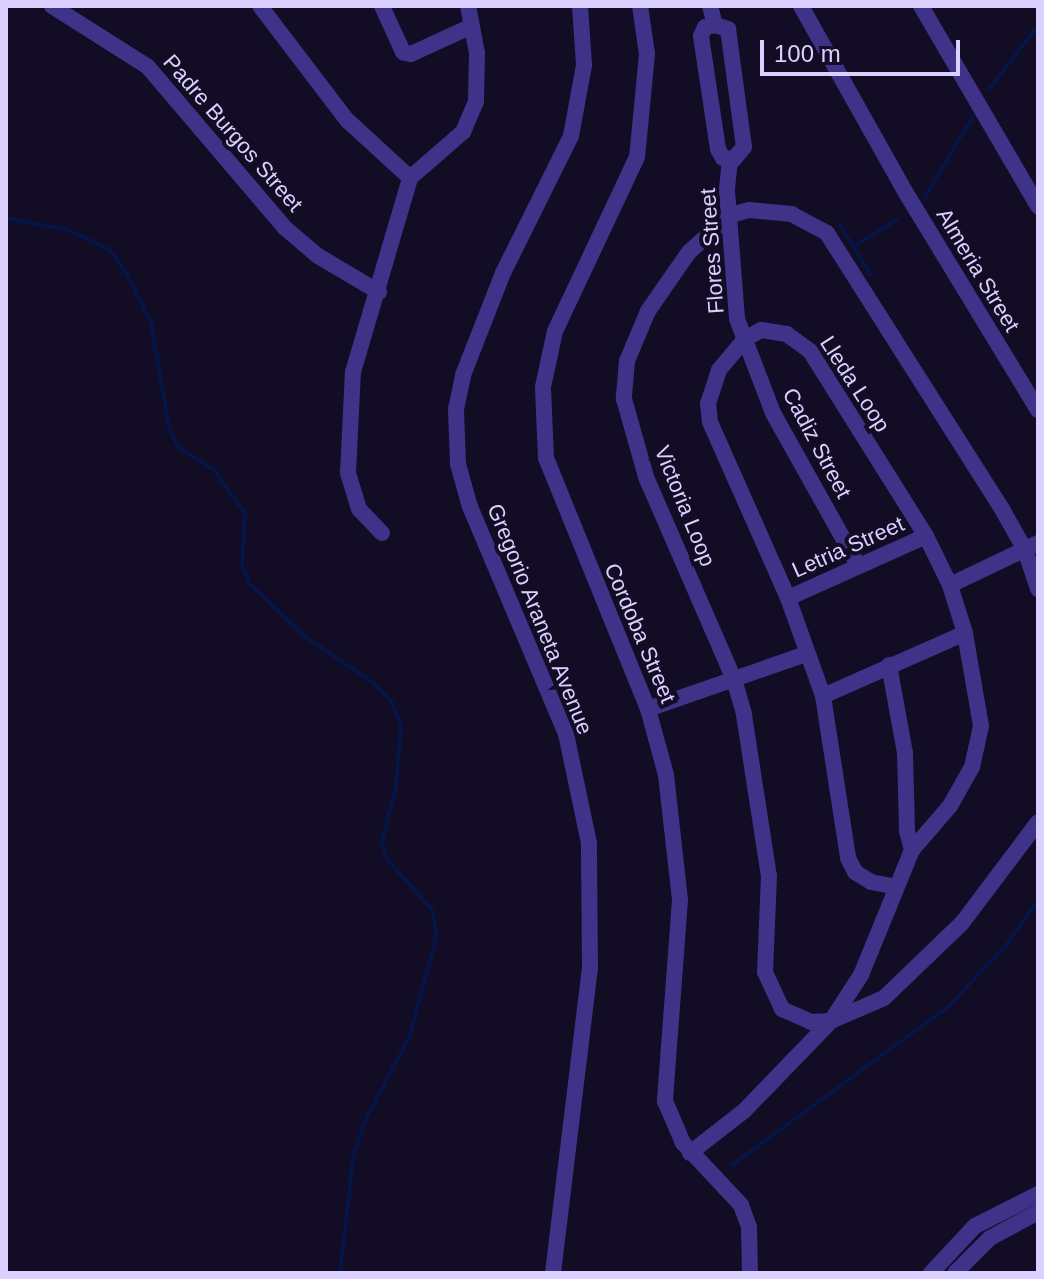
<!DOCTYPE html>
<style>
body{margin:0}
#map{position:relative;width:1044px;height:1279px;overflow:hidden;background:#130c25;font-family:Arial,sans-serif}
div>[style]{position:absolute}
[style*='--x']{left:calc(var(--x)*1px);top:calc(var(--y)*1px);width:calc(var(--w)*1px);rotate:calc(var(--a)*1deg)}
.stream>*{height:4px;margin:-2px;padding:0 2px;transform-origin:2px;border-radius:2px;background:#041546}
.street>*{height:16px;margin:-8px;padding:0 8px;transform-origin:8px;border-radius:8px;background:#3f3289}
span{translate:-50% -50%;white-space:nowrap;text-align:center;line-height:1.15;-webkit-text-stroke:8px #130c25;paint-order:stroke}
.street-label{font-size:22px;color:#dbd0ff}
.frame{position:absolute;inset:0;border:8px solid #dbd0ff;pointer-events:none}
.scale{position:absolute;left:760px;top:40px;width:200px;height:36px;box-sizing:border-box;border:4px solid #dbd0ff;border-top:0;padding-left:10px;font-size:24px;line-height:28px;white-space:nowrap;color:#dbd0ff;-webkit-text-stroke:6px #130c25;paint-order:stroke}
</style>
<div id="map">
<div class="stream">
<div style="--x:989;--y:89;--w:80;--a:-52.1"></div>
<div style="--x:925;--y:197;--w:94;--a:-59.3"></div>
<div style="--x:6;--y:218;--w:64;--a:10.8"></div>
<div style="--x:69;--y:230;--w:44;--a:25.4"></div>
<div style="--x:109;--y:249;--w:29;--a:54"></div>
<div style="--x:126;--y:272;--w:57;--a:63.9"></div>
<div style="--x:151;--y:323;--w:107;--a:80.3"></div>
<div style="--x:169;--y:428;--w:21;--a:65"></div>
<div style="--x:178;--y:447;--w:43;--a:32.6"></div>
<div style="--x:214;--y:470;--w:54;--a:54.8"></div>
<div style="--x:245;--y:514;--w:51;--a:93.4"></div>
<div style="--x:242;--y:565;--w:19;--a:69"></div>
<div style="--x:249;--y:583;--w:76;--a:43.9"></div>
<div style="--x:304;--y:636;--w:82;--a:34.1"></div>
<div style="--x:372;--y:682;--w:28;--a:45"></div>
<div style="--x:392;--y:702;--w:25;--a:69"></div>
<div style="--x:401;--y:725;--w:62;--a:94.6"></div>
<div style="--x:396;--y:787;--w:57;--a:104.3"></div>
<div style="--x:382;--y:842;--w:16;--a:76"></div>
<div style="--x:386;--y:858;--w:69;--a:48.5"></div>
<div style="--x:432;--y:910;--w:25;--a:78"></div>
<div style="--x:437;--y:934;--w:105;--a:105"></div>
<div style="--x:410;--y:1035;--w:97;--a:117.6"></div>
<div style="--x:365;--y:1121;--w:39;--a:108"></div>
<div style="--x:353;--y:1158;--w:116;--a:96.4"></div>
<div style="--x:840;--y:225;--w:59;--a:58.2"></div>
<div style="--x:856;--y:245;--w:49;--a:-31.8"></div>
<div style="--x:732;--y:1165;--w:269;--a:-36.2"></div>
<div style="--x:949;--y:1006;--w:83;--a:-46.9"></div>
<div style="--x:1006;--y:945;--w:55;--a:-54.6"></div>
</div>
<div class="street">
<div style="--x:52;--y:6;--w:114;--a:32.4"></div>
<div style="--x:148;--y:67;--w:211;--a:49.6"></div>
<div style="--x:285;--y:228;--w:43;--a:40.3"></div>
<div style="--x:318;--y:256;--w:71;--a:30.5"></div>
<div style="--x:260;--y:6;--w:143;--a:52.7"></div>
<div style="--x:347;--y:120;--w:86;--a:42.6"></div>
<div style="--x:382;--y:6;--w:51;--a:65.5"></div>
<div style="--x:403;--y:52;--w:8;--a:14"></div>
<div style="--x:411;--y:54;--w:67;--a:-24.7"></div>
<div style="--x:640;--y:6;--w:49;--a:81.7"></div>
<div style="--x:647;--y:54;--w:103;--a:95.5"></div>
<div style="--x:637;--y:157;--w:192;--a:115.2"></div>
<div style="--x:555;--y:331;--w:57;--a:102.1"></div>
<div style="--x:543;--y:387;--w:71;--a:87.6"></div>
<div style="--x:546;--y:458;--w:271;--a:67.9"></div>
<div style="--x:648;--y:709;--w:68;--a:74.7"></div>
<div style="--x:666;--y:775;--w:126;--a:83.6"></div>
<div style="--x:680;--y:900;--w:202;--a:94.3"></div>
<div style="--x:665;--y:1101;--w:46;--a:66.8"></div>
<div style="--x:683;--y:1143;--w:85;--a:46.9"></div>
<div style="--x:741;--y:1205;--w:23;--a:70"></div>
<div style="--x:749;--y:1227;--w:46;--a:88.8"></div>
<div style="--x:710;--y:6;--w:20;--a:75"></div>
<div style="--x:801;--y:6;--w:214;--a:60.7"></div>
<div style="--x:906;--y:193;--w:254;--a:58.7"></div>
<div style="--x:921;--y:6;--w:232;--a:59.7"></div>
<div style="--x:715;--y:25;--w:14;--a:17"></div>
<div style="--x:728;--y:29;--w:119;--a:82.3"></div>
<div style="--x:744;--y:147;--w:16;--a:130"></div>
<div style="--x:734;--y:159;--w:11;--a:-175"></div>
<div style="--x:723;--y:158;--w:10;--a:-119"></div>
<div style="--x:718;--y:149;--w:114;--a:-98.6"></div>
<div style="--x:701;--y:36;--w:10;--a:-66"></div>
<div style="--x:705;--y:27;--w:10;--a:-11"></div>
<div style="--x:730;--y:160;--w:31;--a:96"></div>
<div style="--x:727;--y:191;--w:128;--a:85.5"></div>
<div style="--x:737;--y:319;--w:101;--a:69"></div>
<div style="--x:773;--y:413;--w:174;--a:60.8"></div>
<div style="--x:382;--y:533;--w:33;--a:-134"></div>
<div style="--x:359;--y:509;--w:38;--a:-107"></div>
<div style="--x:348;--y:473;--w:101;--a:-87.2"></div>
<div style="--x:353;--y:372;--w:202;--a:-73.6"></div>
<div style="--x:410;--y:178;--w:70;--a:-41"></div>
<div style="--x:463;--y:132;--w:33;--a:-67"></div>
<div style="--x:476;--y:102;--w:49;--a:-88.8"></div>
<div style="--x:477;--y:53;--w:48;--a:-100.8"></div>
<div style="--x:950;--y:585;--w:98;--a:-25.5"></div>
<div style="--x:1038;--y:589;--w:41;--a:-108.4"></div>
<div style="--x:1025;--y:550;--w:47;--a:-119.3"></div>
<div style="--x:1002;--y:509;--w:327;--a:-122.4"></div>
<div style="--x:827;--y:233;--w:40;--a:-152"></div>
<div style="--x:792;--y:214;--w:43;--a:-174.7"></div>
<div style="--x:749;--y:210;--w:20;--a:165"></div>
<div style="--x:730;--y:215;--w:55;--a:137.9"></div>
<div style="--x:689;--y:252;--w:72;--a:124.8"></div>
<div style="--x:648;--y:311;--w:54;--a:112.8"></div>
<div style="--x:627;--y:361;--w:38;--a:95"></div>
<div style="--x:624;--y:399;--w:81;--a:74.2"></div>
<div style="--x:646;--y:477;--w:220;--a:66.5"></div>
<div style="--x:734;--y:679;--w:37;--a:74"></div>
<div style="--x:744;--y:715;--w:163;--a:81.2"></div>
<div style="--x:769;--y:876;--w:96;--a:92.4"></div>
<div style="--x:765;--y:972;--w:41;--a:65.3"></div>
<div style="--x:782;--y:1009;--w:32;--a:24"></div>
<div style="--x:811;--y:1022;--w:20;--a:-3"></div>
<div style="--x:831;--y:1021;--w:58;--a:-23.5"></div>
<div style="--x:884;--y:998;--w:108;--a:-43.9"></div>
<div style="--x:962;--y:923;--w:126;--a:-53"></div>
<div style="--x:788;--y:598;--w:151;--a:-24.2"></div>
<div style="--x:889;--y:665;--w:89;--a:79.7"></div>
<div style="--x:905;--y:753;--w:78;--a:88.5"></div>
<div style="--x:907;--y:831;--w:20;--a:75"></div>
<div style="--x:823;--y:696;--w:155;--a:-23.9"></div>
<div style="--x:648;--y:709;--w:167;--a:-19.2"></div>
<div style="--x:690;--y:1153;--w:68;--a:-37.9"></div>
<div style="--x:744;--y:1111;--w:125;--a:-46"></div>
<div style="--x:831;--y:1021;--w:55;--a:-56.9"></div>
<div style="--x:861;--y:975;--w:135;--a:-67.8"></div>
<div style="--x:912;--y:850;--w:58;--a:-49.2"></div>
<div style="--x:950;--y:806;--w:45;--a:-60.6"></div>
<div style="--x:972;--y:767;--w:42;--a:-77.6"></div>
<div style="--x:981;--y:726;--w:94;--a:-99.8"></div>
<div style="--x:965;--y:633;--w:50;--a:-107.4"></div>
<div style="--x:950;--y:585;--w:55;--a:-116.1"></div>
<div style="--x:926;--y:536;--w:218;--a:-122.1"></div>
<div style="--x:810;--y:351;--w:29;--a:-144"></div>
<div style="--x:787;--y:334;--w:26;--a:-171"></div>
<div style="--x:761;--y:330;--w:18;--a:151"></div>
<div style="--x:745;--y:339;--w:40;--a:130"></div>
<div style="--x:719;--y:370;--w:35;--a:108"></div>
<div style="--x:708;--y:403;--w:19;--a:84"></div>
<div style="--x:710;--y:422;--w:193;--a:66.1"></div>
<div style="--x:788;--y:598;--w:104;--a:70.3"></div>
<div style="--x:823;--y:696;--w:164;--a:81.2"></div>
<div style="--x:848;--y:858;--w:16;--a:63"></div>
<div style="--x:855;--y:872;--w:19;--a:32"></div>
<div style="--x:871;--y:882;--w:25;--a:11"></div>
<div style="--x:553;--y:1273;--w:306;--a:-83.1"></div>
<div style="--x:590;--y:969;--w:126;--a:-90.5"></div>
<div style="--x:589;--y:843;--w:111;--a:-101.9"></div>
<div style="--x:566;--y:734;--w:246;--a:-112.9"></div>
<div style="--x:470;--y:507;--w:45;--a:-105.6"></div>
<div style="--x:458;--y:464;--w:55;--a:-92.1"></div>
<div style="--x:456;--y:409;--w:35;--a:-78"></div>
<div style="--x:463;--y:375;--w:110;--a:-68.6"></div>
<div style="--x:503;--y:273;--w:153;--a:-63.6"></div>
<div style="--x:571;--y:136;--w:72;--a:-79.6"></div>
<div style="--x:584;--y:65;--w:59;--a:-93.9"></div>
<div style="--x:931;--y:1273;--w:64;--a:-46.9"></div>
<div style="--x:975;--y:1226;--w:71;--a:-26.9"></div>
<div style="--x:955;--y:1273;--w:49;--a:-45"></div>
<div style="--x:990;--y:1238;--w:55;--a:-28.4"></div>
</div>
<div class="street-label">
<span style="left:233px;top:133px;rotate:49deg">Padre Burgos Street</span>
<span style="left:712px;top:251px;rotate:-94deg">Flores Street</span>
<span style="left:978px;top:270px;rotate:59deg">Almeria Street</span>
<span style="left:855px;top:384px;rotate:57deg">Lleda Loop</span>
<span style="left:817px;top:443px;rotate:62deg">Cadiz Street</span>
<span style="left:685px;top:506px;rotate:68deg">Victoria Loop</span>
<span style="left:848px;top:547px;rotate:-24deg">Letria Street</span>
<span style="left:540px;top:619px;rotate:68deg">Gregorio Araneta Avenue</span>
<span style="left:640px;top:633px;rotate:67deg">Cordoba Street</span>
</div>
<div class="frame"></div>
<div class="scale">100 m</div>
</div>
